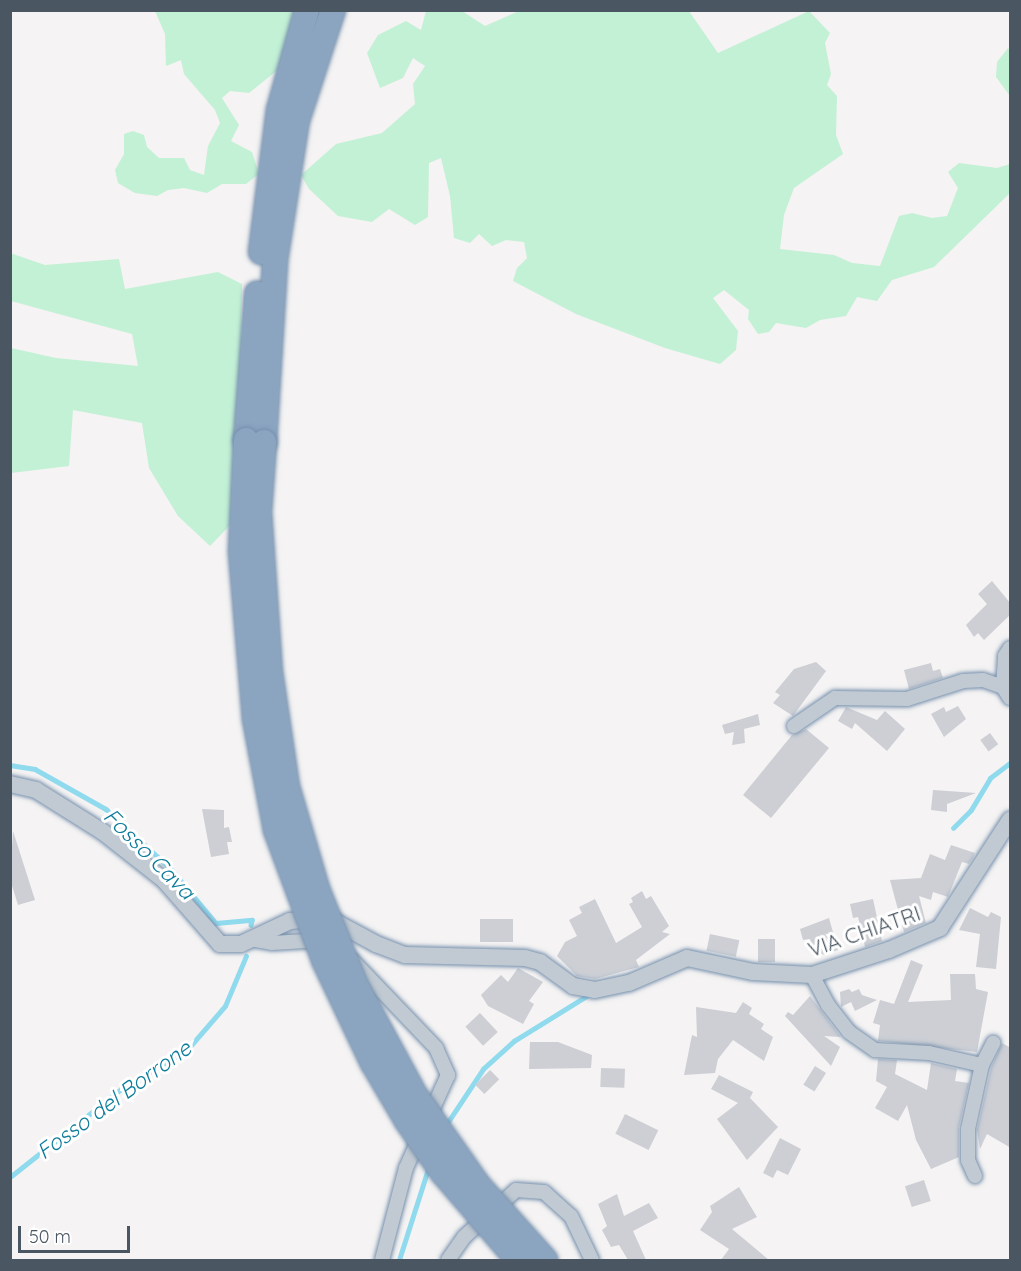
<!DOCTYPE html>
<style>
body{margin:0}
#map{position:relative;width:1021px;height:1271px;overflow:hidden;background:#f5f3f3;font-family:Quicksand,sans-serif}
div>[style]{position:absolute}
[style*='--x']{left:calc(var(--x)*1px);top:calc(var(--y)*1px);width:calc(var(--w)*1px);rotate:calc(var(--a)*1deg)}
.green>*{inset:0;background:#c3f1d5}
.stream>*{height:4.5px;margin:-2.25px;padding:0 2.25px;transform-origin:2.25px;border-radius:2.25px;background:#90daee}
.building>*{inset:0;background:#cdcfd5;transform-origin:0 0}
.roads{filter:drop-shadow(0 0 2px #7690ad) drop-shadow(0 0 2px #7690ad)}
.minor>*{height:14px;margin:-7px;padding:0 7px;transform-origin:7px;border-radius:7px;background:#c1cad2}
.tertiary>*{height:16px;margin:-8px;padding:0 8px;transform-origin:8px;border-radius:8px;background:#c1cad2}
.motorway>*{height:24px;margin:-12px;padding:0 12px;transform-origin:12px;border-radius:12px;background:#8ba5c1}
.bridges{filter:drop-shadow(0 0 2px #7690ad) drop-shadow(0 0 2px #7690ad)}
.motorway-bridge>*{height:24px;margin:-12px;padding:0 12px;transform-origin:12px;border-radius:12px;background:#8ba5c1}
span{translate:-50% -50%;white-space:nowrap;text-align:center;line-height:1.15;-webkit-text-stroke:6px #fff;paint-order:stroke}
.street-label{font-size:21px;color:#4a5661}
.water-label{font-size:22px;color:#0c7c9b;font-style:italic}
.frame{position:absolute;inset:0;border:12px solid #4a5661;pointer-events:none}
.scale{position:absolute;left:18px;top:1226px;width:112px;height:27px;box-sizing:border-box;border:3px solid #4a5661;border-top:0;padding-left:8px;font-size:18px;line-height:21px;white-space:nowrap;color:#4a5661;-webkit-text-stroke:4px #fff;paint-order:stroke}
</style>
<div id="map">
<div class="green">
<div style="clip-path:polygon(295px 10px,284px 65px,249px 93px,230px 91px,222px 98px,239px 125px,231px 141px,252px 152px,259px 174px,246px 184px,222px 184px,207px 193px,184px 188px,168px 190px,157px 196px,135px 193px,118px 183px,115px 170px,124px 154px,124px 134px,133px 131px,144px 135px,147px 147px,159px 158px,184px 158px,190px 170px,204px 175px,208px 146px,220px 123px,215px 110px,184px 74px,181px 60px,166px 66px,165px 34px,155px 11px)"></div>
<div style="clip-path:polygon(809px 11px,830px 33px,825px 43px,831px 74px,827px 85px,837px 96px,836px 135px,843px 154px,794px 188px,784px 215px,780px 249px,834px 255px,852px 263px,880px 266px,899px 216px,912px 213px,932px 218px,947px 216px,958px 188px,948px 172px,959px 163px,997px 168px,1010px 164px,1010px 193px,934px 267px,892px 280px,877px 301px,857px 297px,846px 316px,820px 320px,806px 328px,776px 323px,769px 332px,758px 334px,748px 319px,749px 310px,724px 290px,713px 298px,738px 331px,736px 350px,720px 364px,665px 348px,576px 314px,513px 281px,517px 268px,527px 258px,524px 242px,506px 240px,492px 246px,479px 234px,470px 243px,454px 238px,450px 196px,441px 158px,429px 163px,428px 217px,415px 225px,389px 209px,372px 222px,338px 216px,309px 189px,301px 175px,336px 144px,382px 133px,415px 104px,413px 84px,425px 66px,413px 58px,403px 78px,380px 88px,367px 53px,378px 35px,406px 21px,421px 30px,426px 11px,462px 11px,485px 26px,519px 11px,689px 11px,718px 53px)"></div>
<div style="clip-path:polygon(1008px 48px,1010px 50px,1010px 96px,996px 77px,997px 62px)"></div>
<div style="clip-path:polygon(10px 253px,45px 265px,119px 259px,125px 289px,218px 272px,242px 284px,238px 517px,210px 546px,178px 516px,149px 468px,142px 423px,73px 410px,69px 466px,11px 473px,11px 348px,56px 358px,138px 366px,132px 334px,11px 301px)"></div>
</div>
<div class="stream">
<div style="--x:10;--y:765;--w:25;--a:9"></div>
<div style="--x:35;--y:769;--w:81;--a:29.4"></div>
<div style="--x:106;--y:809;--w:87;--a:42.7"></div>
<div style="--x:170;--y:868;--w:72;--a:50.1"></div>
<div style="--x:216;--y:923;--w:36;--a:-5"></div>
<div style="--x:252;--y:920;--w:5;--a:101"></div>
<div style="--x:953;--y:828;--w:25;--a:-45"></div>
<div style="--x:971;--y:810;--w:37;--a:-59"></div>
<div style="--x:990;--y:778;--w:25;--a:-37"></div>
<div style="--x:446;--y:1125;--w:67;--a:-56.5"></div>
<div style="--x:483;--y:1069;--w:42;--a:-42.1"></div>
<div style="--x:514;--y:1041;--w:84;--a:-31.8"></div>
<div style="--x:10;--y:1177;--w:142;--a:-38.4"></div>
<div style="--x:121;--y:1089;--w:77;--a:-30.6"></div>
<div style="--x:187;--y:1050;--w:58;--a:-49.2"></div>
<div style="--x:225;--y:1006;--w:54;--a:-67.2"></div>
<div style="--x:399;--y:1260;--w:99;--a:-72.3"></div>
</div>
<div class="building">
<div style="clip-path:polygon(992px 581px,1011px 604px,1011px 614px,984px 640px,978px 633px,974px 637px,966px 625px,987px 604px,978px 594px)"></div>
<div style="clip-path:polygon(816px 662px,826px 671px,793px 716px,773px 703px,780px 695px,775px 692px,794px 669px)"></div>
<div style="clip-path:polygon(931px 663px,933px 671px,940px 669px,943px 678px,909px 689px,904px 670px)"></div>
<div style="clip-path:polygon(958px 706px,966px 719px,944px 737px,931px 714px,944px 707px,946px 712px)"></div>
<div style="clip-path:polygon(846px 707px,877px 720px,885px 711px,905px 729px,887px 751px,855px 723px,852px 729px,838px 721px)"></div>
<div style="clip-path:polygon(758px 714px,760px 725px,744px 729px,745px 743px,732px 745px,734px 732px,725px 734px,722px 725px)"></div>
<div style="clip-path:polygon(806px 729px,829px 748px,771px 818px,743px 795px,792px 735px)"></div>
<div style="left:990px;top:733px;width:14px;height:12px;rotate:54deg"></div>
<div style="clip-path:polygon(933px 790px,976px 793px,947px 804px,947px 812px,931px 810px)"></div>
<div style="clip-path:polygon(202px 809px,224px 810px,224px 828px,229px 827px,232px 842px,227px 842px,229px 854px,211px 857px)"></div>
<div style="clip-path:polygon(13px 831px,35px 900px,18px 905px,10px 879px)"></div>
<div style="clip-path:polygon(951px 845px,975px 853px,973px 858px,969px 864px,962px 862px,948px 897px,933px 892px,931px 900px,919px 896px,926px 923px,904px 932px,890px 880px,921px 878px,930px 854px,945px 860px)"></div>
<div style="clip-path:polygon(642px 891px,646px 899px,651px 896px,669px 926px,662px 932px,670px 934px,636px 960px,639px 967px,595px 979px,577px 976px,557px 956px,565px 942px,577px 936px,569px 920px,582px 913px,579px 907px,595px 899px,616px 943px,642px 927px,629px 904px,633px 902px,631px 898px)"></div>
<div style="clip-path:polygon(873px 899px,882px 941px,865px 947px,858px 917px,853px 918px,850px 904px)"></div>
<div style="clip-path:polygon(970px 908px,988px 917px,991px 912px,1001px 917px,996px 969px,976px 967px,980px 934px,959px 930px)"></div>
<div style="clip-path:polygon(829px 918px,838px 950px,815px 957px,810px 939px,803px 940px,800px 929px)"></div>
<div style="left:480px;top:919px;width:33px;height:23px"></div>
<div style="left:710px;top:934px;width:30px;height:17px;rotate:12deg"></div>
<div style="left:758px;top:939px;width:17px;height:23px"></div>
<div style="clip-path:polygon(911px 960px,923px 965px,908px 1002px,951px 1000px,950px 974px,975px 974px,976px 989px,988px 992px,977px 1052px,878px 1041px,880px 1025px,873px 1023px,880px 1000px,894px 1004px)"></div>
<div style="clip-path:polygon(518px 968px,543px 982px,529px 1001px,534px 1004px,523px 1024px,488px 1006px,481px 995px,501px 975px,508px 982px)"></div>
<div style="clip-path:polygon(849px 989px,852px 992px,859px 989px,862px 995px,877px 1000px,855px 1011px,851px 1002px,841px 1007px,840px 992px)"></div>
<div style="clip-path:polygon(810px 996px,841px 1037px,824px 1036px,840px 1047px,831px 1066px,785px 1016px,788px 1012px,793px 1015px)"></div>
<div style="clip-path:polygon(743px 1002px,752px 1008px,749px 1014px,764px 1024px,761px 1029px,773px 1037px,764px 1061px,733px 1040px,718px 1059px,715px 1073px,684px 1075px,692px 1035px,697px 1037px,696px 1007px,736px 1013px)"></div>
<div style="left:480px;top:1013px;width:26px;height:20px;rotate:47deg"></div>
<div style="clip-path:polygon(530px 1042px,558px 1042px,592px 1055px,591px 1068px,529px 1069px)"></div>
<div style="clip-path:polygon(1002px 1043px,1011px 1048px,1011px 1148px,987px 1134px,980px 1149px,977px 1130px,991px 1068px)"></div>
<div style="clip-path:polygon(878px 1059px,897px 1060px,895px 1074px,927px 1090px,931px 1063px,957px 1069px,955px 1081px,969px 1083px,959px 1127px,959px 1157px,931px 1169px,916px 1140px,907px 1105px,898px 1121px,875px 1108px,887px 1087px,876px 1081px)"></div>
<div style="left:815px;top:1066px;width:13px;height:22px;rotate:32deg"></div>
<div style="left:601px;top:1068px;width:24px;height:19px;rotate:2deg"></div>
<div style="left:490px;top:1070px;width:13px;height:21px;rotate:45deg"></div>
<div style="clip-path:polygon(719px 1075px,753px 1092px,750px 1098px,778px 1127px,747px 1160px,717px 1119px,738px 1103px,711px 1089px)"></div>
<div style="left:625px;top:1114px;width:37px;height:22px;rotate:26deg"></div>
<div style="clip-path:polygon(780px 1138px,801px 1149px,788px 1175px,777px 1170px,773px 1178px,763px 1173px)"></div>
<div style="left:924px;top:1180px;width:22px;height:20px;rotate:72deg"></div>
<div style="clip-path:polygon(739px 1187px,757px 1217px,732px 1229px,769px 1260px,721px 1260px,729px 1249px,700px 1230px,712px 1212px,710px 1206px)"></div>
<div style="clip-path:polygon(617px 1194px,624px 1216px,649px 1203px,658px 1218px,633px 1231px,646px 1260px,628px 1260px,619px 1245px,611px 1247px,602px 1230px,607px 1226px,598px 1204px)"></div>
</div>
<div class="roads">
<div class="minor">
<div style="--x:1003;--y:687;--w:31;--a:-86"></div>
<div style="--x:1005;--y:656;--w:9;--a:-58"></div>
<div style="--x:794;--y:726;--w:50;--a:-34.3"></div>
<div style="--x:835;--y:698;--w:72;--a:0.8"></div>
<div style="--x:907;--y:699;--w:59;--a:-17.8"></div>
<div style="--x:963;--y:681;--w:20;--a:-3"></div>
<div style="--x:983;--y:680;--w:21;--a:19"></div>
<div style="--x:1003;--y:687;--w:13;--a:58"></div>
<div style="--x:250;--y:939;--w:22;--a:10"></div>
<div style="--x:272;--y:943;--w:50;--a:-3.4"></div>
<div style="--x:352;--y:960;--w:122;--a:46.3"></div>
<div style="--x:436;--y:1048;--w:30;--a:66"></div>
<div style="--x:448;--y:1075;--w:48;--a:114.4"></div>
<div style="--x:812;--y:975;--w:34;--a:62"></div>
<div style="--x:828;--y:1005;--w:34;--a:52"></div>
<div style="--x:849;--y:1032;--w:32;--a:35"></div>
<div style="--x:875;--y:1050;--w:54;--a:3.2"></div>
<div style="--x:929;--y:1053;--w:54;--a:12.8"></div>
<div style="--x:975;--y:1176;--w:17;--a:-114"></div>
<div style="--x:968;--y:1160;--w:31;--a:-90"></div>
<div style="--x:968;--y:1129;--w:66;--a:-77.7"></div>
<div style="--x:982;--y:1065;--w:25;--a:-63"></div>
<div style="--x:382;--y:1260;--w:95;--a:-75.4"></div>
<div style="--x:406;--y:1168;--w:34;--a:-66"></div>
<div style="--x:448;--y:1260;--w:28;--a:-55"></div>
<div style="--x:464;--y:1237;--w:70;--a:-42.1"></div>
<div style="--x:516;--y:1190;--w:28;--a:4"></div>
<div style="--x:544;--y:1192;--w:36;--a:42"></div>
<div style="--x:571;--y:1216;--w:49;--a:64.5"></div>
</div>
<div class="tertiary">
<div style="--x:10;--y:784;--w:27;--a:13"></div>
<div style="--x:36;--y:790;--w:79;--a:32.1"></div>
<div style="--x:103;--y:832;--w:78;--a:38.2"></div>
<div style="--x:164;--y:880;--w:85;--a:48.8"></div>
<div style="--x:220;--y:944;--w:21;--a:0"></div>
<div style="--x:241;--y:944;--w:54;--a:-25.1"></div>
<div style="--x:290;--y:921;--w:38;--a:-5"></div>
<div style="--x:328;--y:918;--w:55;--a:28.4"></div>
<div style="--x:376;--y:944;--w:31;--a:21"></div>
<div style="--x:405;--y:955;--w:120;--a:1.4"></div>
<div style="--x:525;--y:958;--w:16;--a:15"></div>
<div style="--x:540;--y:962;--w:41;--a:36"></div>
<div style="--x:573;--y:986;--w:22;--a:10"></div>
<div style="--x:595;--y:990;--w:35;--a:-12"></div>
<div style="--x:629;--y:983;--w:63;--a:-23.3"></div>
<div style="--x:687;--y:958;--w:67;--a:12"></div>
<div style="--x:753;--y:972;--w:59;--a:2.9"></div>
<div style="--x:812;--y:975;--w:81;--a:-18"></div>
<div style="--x:889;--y:950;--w:56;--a:-23.3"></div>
<div style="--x:940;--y:928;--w:129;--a:-57.1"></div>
</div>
<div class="motorway">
<div style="--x:261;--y:252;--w:143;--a:-82.8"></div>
<div style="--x:279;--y:110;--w:104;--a:-74.4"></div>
<div style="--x:246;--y:440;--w:147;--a:-85.7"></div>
<div style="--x:264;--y:442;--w:182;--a:-86.5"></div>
<div style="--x:275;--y:260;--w:142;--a:-81.1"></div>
<div style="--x:297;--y:120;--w:116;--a:-71.9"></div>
</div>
</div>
<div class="bridges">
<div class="motorway-bridge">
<div style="--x:246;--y:440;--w:112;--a:92.6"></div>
<div style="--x:241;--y:552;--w:168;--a:85.2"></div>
<div style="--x:255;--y:719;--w:113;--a:79.3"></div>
<div style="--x:276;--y:830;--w:139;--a:69.7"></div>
<div style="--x:324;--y:960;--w:114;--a:64.6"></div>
<div style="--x:373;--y:1063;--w:67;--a:59.6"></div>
<div style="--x:407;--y:1121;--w:63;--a:55.3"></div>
<div style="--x:443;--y:1173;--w:115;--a:49.2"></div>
<div style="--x:264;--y:442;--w:70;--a:94.1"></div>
<div style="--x:259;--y:512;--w:160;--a:86.1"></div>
<div style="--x:270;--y:672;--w:116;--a:81.6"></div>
<div style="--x:287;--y:787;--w:106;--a:73.6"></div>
<div style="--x:317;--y:889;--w:102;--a:68.2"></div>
<div style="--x:355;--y:984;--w:126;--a:61.6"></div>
<div style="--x:415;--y:1095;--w:110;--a:55"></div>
<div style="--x:478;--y:1185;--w:101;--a:48.2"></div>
</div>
</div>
<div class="street-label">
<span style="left:864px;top:931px;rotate:-19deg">VIA CHIATRI</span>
</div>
<div class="water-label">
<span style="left:149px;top:854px;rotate:45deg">Fosso Cava</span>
<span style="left:114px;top:1100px;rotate:-36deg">Fosso del Borrone</span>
</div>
<div class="frame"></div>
<div class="scale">50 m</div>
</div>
